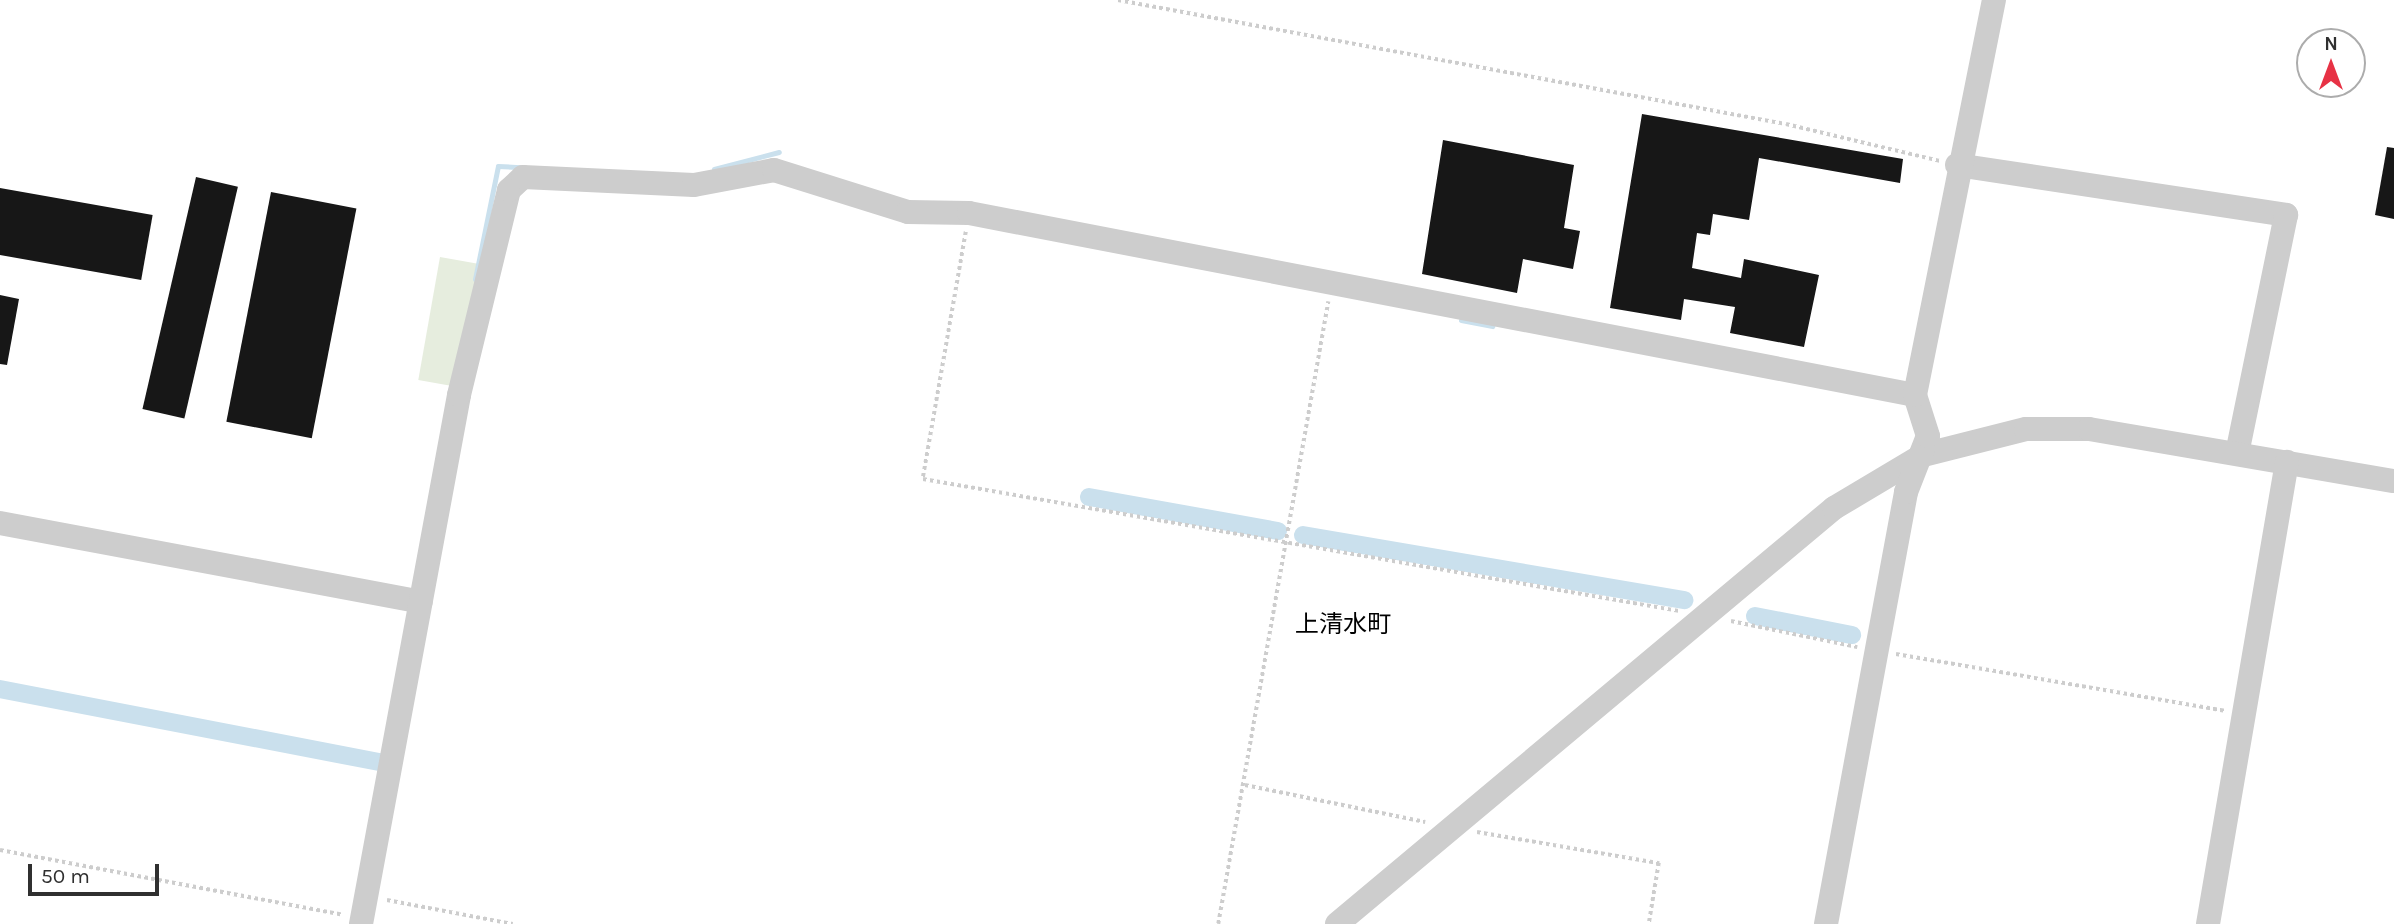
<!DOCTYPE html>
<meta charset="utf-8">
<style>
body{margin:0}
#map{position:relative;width:2394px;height:924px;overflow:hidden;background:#fff;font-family:Karla,"Noto Sans JP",sans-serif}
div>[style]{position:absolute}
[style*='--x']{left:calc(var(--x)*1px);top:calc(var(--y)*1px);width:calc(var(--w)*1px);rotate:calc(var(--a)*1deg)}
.green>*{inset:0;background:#e6edde;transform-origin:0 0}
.stream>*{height:5px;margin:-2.5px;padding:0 2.5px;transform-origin:2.5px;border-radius:2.5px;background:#cae0ed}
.canal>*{height:18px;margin:-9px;padding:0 9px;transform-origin:9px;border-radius:9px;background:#cae0ed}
.building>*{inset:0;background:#171717;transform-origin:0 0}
.path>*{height:3.5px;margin-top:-1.75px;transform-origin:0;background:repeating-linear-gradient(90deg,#cdcdcd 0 3.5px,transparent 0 7px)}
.minor>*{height:24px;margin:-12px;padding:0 12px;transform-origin:12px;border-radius:12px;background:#cdcdcd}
span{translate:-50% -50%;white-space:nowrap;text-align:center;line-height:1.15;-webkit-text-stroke:7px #fff;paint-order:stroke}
.quarter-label{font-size:24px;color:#000}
.north{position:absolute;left:2296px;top:28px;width:70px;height:70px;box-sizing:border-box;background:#fff;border:2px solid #acacac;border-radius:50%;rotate:0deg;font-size:19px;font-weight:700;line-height:28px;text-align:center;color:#303030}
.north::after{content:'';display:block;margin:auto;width:24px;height:32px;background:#e73245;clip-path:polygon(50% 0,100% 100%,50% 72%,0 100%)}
.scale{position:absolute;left:28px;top:864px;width:131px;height:32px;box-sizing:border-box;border:4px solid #303030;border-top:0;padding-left:9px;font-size:21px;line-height:24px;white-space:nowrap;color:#303030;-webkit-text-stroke:5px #fff;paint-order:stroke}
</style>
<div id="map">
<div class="green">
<div style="left:440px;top:257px;width:40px;height:125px;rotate:10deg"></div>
</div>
<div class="stream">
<div style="--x:714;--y:169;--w:67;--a:-14.7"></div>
<div style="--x:475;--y:279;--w:115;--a:-78.5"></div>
<div style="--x:498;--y:166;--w:22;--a:3"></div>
<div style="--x:1461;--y:320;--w:32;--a:11"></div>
</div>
<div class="canal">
<div style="--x:1089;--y:497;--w:192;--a:10.2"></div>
<div style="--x:1303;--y:535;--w:387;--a:9.7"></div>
<div style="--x:1755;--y:616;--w:99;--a:11.1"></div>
<div style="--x:0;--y:689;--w:390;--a:10.9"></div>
</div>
<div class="building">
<div style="clip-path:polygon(1642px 114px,1903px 159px,1900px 183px,1759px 158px,1749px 220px,1713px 214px,1710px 235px,1697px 233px,1692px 268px,1741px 278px,1744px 259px,1819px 275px,1804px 347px,1730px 333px,1735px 307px,1684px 299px,1681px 320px,1610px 308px)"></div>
<div style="clip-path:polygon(1443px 140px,1574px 165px,1564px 228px,1580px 231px,1573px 269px,1523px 259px,1517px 293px,1422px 274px)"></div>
<div style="clip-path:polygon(2387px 147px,2394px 148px,2394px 219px,2375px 215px)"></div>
<div style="left:196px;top:177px;width:43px;height:238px;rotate:13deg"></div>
<div style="left:0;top:188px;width:155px;height:66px;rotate:10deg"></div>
<div style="left:271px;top:192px;width:87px;height:234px;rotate:11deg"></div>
<div style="clip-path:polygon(0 295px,19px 299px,7px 365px,0 364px)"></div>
</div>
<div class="path">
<div style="--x:1118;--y:0;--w:679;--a:10.52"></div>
<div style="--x:1786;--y:124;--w:158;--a:13.5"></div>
<div style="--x:966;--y:232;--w:251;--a:99.9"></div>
<div style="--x:923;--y:479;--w:767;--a:9.9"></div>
<div style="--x:1731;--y:621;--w:129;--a:11.7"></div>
<div style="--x:1896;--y:654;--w:335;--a:9.8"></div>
<div style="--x:1245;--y:785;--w:184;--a:11.6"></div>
<div style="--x:1477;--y:832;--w:185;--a:9.7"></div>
<div style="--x:1659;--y:863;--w:62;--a:99.3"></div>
<div style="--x:0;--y:850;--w:349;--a:10.7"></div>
<div style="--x:387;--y:900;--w:128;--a:10.8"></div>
<div style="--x:1218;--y:924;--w:632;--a:-79.97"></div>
</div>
<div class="minor">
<div style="--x:1957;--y:165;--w:333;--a:8.6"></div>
<div style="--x:2286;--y:215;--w:243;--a:101.6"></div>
<div style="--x:0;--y:523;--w:428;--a:10.6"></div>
<div style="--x:361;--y:924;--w:538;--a:-79.5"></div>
<div style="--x:459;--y:395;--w:211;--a:-76.3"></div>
<div style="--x:509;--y:190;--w:19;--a:-43"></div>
<div style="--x:523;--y:177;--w:171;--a:2.7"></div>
<div style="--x:694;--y:185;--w:81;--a:-10.6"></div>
<div style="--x:774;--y:170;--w:140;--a:17.4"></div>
<div style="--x:908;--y:212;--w:61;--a:0.9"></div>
<div style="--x:969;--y:213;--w:963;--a:10.89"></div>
<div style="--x:1337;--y:924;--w:648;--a:-39.93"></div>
<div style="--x:1834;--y:508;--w:104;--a:-30.8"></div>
<div style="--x:1923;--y:455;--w:106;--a:-14.2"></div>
<div style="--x:2026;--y:429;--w:63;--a:0"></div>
<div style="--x:2089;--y:429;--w:309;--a:9.7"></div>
<div style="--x:1826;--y:924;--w:439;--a:-79.5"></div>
<div style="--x:1906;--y:492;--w:60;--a:-68.6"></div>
<div style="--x:1928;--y:436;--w:43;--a:-107.6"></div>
<div style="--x:1915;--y:395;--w:403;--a:-78.7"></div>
<div style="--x:2208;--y:924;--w:469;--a:-80.3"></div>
</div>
<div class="quarter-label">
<span style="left:1343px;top:625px">上清水町</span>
</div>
<div class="north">N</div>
<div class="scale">50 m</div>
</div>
